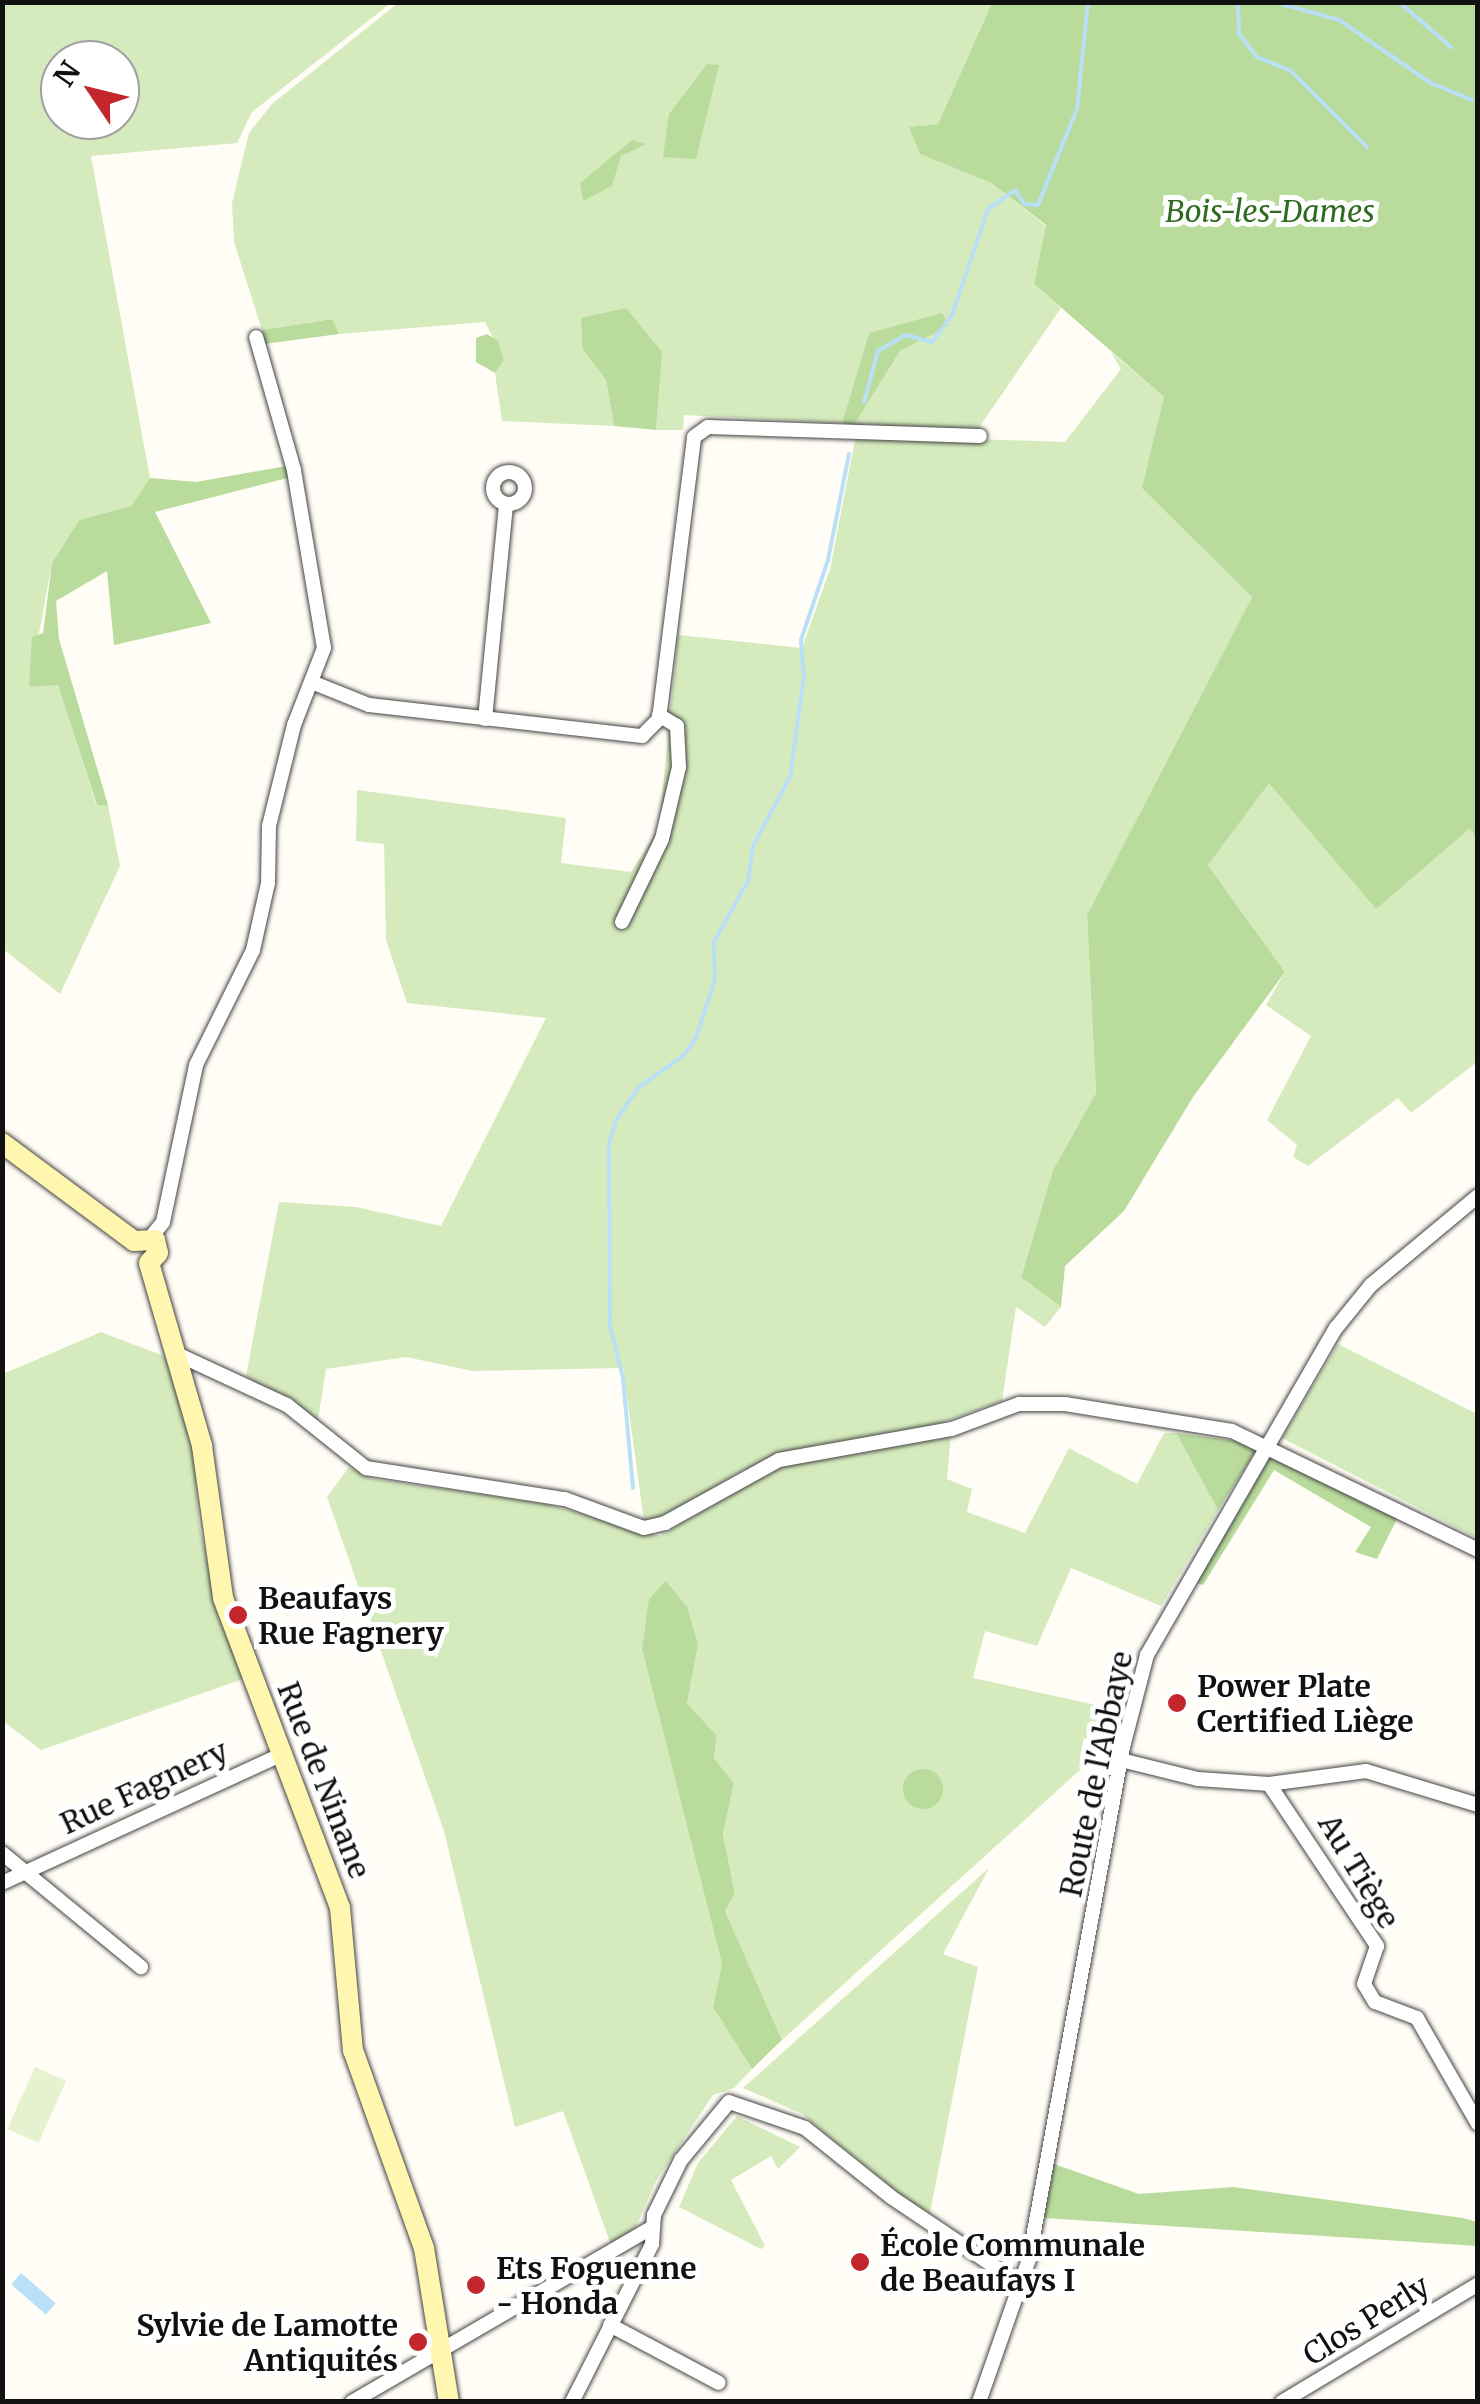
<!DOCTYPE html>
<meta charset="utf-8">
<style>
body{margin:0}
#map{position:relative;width:1480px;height:2404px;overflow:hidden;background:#fffdf5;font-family:Merriweather,serif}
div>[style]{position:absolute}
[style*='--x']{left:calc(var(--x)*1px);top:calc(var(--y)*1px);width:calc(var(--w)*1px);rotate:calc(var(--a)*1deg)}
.green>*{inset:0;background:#d5ebbd}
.forest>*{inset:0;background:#b9dc9c}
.round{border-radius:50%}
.pitch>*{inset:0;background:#e6f2cf;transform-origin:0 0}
.water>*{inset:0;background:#b9e0f7;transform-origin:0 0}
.stream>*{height:4px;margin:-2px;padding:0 2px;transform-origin:2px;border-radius:2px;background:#b9e0f7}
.roads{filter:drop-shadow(0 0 2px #444) drop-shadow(0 0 2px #444)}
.street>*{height:14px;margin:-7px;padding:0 7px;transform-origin:7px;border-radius:7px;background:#fff}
.street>.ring{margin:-7px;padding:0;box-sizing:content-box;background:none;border:14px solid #fff;border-radius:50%}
.secondary>*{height:20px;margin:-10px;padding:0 10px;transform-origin:10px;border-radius:10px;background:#fff6b0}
.dots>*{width:28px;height:28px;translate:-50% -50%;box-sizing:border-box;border:5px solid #fff;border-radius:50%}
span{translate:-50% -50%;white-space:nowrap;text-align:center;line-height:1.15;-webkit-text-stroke:10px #fff;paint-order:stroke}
.park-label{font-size:30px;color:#2f6b1f;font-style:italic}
.poi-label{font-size:30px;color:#111;font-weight:700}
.left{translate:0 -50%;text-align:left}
.right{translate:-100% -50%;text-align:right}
.street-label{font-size:30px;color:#111}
.frame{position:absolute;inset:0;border:5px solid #111;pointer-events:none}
.north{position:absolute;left:40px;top:40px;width:100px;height:100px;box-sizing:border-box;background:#fff;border:2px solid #a0a0a0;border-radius:50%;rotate:305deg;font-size:28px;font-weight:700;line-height:40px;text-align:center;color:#111}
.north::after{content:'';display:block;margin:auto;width:35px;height:45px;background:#c4262e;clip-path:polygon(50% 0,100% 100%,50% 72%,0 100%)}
</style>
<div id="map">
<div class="green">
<div style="clip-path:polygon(evenodd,2px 3px,391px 3px,252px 112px,237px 143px,91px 156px,150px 478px,131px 506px,79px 520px,52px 563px,29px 687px,58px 684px,96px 804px,108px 805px,120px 866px,60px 994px,3px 949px,2px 3px,60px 60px,120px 60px,120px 120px,60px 120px,60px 60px)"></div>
<div style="clip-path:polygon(398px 3px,992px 3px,938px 124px,910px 127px,920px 154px,991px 183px,1046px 226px,1034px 284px,1061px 308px,978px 429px,854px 425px,900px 351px,949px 326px,869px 333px,842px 423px,684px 415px,683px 430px,656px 430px,661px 352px,594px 316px,581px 319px,582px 348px,606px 380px,614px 426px,502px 421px,495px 373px,504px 359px,485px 322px,339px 334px,331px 319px,262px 330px,234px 242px,232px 203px,249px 133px,272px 104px)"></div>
<div style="clip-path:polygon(1111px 352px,1164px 397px,1143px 488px,1252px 597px,1087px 915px,1096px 1093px,1053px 1170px,1021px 1276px,1061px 1307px,1045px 1327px,1016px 1307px,1002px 1401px,938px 1424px,793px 1450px,737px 1473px,663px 1519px,644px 1521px,623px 1368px,473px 1371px,406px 1357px,326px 1369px,317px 1426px,246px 1376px,279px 1202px,356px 1207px,441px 1226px,546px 1018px,407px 1003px,386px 940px,384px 844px,356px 841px,357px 790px,566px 818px,561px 863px,631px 872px,659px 828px,678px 635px,802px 648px,830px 569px,856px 435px,1065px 442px,1121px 369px)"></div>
<div style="clip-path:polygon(1269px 782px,1471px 828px,1478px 840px,1477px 1062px,1411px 1113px,1398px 1098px,1308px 1166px,1293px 1157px,1297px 1145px,1267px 1120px,1311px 1036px,1266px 1005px,1285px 972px,1208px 865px)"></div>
<div style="clip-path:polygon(101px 1332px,169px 1358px,194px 1455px,199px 1525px,215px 1595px,243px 1679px,41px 1750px,3px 1721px,3px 1374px)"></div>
<div style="clip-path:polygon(1338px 1344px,1477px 1414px,1477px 1538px,1282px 1438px)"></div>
<div style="clip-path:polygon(1164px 1433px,1176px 1433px,1218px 1510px,1161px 1606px,1071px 1568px,1037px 1646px,985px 1631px,973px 1678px,1119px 1710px,1113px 1740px,782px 2040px,725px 1911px,735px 1894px,723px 1834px,734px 1783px,714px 1758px,717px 1736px,687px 1703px,698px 1645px,642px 1649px,722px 1964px,713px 2007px,752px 2069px,734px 2088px,713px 2095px,656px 2181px,635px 2229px,611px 2245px,563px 2111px,515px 2127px,444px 1831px,327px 1497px,349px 1467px,372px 1479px,543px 1503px,660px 1536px,786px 1461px,951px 1434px,947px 1479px,972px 1489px,967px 1512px,1025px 1533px,1069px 1448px,1137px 1484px)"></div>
<div style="clip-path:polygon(989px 1868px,943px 1954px,978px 1967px,929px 2218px,802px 2114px,743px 2088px)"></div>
<div style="clip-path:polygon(737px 2116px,800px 2147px,778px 2169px,771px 2156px,731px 2180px,765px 2246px,761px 2249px,679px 2207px,698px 2163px)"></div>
</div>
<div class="forest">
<div style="clip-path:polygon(992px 3px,1477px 3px,1477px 840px,1470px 828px,1376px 909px,1269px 783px,1208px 865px,1285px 972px,1193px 1097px,1124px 1211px,1065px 1266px,1061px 1307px,1021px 1277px,1053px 1170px,1096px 1093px,1087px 915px,1252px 597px,1142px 488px,1164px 397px,1034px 284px,1046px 225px,991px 183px,920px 154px,909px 127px,938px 124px)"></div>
<div style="clip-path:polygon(707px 64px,719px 65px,696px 159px,663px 157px,669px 114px)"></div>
<div style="clip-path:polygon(632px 140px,646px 144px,621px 156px,612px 186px,583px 201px,580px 183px)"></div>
<div style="clip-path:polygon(626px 308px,662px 352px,656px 430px,614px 426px,606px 380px,582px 348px,581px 318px)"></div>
<div style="clip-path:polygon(942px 313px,949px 326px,900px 351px,854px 425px,842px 423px,869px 333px)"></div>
<div style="clip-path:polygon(332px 319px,339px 334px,264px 344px,262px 330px)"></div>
<div style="clip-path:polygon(487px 334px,498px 341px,504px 360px,495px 373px,476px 362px,476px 338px)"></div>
<div style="clip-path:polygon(286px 466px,291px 477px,155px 512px,211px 623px,114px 645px,107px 571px,56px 601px,59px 639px,108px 805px,97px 805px,58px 685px,29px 687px,32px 637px,43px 633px,52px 563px,79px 520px,131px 506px,150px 478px,196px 482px)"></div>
<div style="clip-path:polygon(1176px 1433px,1260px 1444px,1218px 1510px)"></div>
<div style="clip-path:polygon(1269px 1453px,1399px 1515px,1377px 1559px,1355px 1552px,1371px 1527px,1274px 1470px,1203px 1585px,1192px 1582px)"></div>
<div style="clip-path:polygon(666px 1581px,687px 1607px,698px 1645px,687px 1703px,717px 1736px,714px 1758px,734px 1783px,723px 1834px,735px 1894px,725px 1911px,782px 2040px,752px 2069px,713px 2007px,722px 1964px,642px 1649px,649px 1599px)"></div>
<div class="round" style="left:903px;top:1769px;width:40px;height:40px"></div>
<div style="clip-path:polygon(1054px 2164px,1139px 2194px,1233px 2187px,1463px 2218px,1477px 2222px,1477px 2246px,1044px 2218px)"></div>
</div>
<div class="pitch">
<div style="left:35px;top:2067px;width:34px;height:68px;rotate:24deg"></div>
</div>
<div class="water">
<div style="left:21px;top:2273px;width:46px;height:15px;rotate:41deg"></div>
</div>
<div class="stream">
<div style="--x:1238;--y:2;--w:32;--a:88"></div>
<div style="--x:1239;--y:34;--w:29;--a:52"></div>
<div style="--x:1257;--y:57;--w:35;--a:22"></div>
<div style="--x:1290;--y:70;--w:109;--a:45"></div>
<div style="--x:1274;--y:2;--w:67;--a:15.5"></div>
<div style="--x:1339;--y:20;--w:112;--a:34.4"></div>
<div style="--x:1431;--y:83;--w:44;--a:22.5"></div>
<div style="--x:1399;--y:2;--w:69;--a:40.9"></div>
<div style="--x:864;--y:402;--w:53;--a:-74.6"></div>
<div style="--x:878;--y:351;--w:32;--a:-30"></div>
<div style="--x:906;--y:335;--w:27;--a:15"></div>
<div style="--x:932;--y:342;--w:34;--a:-53"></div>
<div style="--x:952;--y:315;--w:112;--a:-71.2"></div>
<div style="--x:988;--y:209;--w:33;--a:-35"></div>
<div style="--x:1015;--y:190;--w:17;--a:57"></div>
<div style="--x:1024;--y:204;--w:14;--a:4"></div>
<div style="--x:1038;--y:205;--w:104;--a:-67.9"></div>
<div style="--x:1077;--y:109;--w:108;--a:-84.1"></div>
<div style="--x:633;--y:1488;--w:110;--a:-95.2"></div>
<div style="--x:623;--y:1378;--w:54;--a:-104"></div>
<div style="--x:610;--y:1326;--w:182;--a:-90.3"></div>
<div style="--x:609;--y:1144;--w:25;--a:-74"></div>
<div style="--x:616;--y:1120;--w:40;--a:-55.1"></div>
<div style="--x:639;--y:1087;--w:54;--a:-35.2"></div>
<div style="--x:683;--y:1056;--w:22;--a:-54"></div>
<div style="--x:696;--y:1038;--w:62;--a:-72.1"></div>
<div style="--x:715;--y:979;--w:37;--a:-92"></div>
<div style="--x:714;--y:942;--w:70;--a:-60.9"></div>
<div style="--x:748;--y:881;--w:35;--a:-82"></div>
<div style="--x:753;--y:846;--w:78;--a:-61.8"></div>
<div style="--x:790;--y:777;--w:102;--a:-82.1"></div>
<div style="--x:804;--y:676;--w:36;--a:-95"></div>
<div style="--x:801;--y:640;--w:84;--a:-71.4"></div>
<div style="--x:828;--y:560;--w:108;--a:-78.8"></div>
</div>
<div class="roads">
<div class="street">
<div class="ring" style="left:493px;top:472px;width:18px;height:18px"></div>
<div style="--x:314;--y:683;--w:59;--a:21.8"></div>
<div style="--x:369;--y:705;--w:275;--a:6.5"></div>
<div style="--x:642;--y:736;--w:24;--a:-45"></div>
<div style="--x:659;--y:719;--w:284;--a:-82.9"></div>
<div style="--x:694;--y:437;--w:17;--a:-36"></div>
<div style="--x:708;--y:427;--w:272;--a:1.9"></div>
<div style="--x:485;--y:719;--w:216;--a:-84.4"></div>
<div style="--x:622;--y:922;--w:92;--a:-64.3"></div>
<div style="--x:662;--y:839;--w:74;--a:-76.7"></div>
<div style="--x:679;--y:767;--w:41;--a:-92.8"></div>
<div style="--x:677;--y:726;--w:21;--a:-149"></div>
<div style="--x:151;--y:1237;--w:19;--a:-51"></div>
<div style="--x:163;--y:1222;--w:160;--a:-78.1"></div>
<div style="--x:196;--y:1065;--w:128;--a:-63.6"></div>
<div style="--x:253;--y:950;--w:69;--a:-77.4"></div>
<div style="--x:268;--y:883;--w:57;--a:-89"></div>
<div style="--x:269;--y:826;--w:104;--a:-76.1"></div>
<div style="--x:294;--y:725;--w:83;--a:-68.7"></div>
<div style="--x:324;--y:648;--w:181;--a:-99.6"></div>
<div style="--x:294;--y:470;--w:138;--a:-105.9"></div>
<div style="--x:177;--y:1354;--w:121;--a:24.9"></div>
<div style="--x:287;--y:1405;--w:101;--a:38.6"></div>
<div style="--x:366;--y:1468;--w:201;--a:8.9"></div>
<div style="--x:565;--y:1499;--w:84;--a:20.2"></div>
<div style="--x:644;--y:1528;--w:22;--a:-13"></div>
<div style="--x:665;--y:1523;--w:130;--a:-28.9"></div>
<div style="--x:779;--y:1460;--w:176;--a:-10.2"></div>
<div style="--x:952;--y:1429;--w:72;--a:-20.5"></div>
<div style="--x:1019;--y:1404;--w:46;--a:0"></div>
<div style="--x:1065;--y:1404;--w:169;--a:9.2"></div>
<div style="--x:1232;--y:1431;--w:273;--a:25.8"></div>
<div style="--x:1121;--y:1760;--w:79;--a:13.9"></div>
<div style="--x:1198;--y:1779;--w:71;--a:4"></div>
<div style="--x:1269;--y:1784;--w:195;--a:56.3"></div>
<div style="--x:1377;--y:1946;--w:40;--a:108.9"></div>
<div style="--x:1364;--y:1984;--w:21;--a:59"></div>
<div style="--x:1375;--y:2002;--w:45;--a:20.9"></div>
<div style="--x:1417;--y:2018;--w:122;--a:60.1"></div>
<div style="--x:1269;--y:1784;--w:98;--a:-7.6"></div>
<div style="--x:1366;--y:1771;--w:117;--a:16.9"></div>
<div style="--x:2;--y:1853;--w:180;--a:39.4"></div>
<div style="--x:2;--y:1883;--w:311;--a:-24.7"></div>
<div style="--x:610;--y:2325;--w:123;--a:28"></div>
<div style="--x:352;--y:2402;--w:348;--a:-30.2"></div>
<div style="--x:572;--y:2402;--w:177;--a:-63.1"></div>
<div style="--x:652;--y:2244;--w:29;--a:-86"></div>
<div style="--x:654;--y:2215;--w:61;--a:-63.9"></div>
<div style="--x:681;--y:2160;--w:75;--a:-50.4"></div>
<div style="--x:729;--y:2102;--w:80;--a:18.9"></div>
<div style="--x:805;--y:2128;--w:110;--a:38.7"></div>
<div style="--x:891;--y:2197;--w:158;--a:33.9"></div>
<div style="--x:979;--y:2402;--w:151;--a:-70.7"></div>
<div style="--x:1029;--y:2259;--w:521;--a:-79.6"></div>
<div style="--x:1123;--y:1747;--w:95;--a:-75.4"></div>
<div style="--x:1147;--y:1655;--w:378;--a:-60"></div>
<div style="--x:1336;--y:1328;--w:55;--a:-50.9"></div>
<div style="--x:1371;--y:1285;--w:139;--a:-39.8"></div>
<div style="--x:1282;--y:2402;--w:229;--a:-31"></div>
</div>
<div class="secondary">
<div style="--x:2;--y:1143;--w:164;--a:36.6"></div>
<div style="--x:134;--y:1241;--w:21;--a:-3"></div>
<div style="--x:155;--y:1240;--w:13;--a:77"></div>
<div style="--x:158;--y:1253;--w:13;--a:132"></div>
<div style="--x:149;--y:1263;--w:191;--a:73.8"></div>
<div style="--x:202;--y:1446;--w:153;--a:82.1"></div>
<div style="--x:223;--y:1598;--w:331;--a:69.3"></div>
<div style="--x:340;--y:1908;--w:143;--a:84.8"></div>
<div style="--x:353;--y:2050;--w:210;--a:70.3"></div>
<div style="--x:424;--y:2248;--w:156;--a:80.8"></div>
</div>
</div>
<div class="dots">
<div style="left:238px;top:1615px;background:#c4262e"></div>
<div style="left:1177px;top:1703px;background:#c4262e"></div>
<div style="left:860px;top:2262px;background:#c4262e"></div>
<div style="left:476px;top:2285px;background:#c4262e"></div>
<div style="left:418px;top:2342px;background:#c4262e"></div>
</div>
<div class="park-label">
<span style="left:1270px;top:211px">Bois-les-Dames</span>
</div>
<div class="poi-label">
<span class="left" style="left:258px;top:1615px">Beaufays<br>Rue Fagnery</span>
<span class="left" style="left:1197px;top:1703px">Power Plate<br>Certified Liège</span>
<span class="left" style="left:880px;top:2262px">École Communale<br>de Beaufays I</span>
<span class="left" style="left:496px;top:2285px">Ets Foguenne<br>- Honda</span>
<span class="right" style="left:398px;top:2342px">Sylvie de Lamotte<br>Antiquités</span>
</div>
<div class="street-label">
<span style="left:1096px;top:1774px;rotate:-78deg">Route de l'Abbaye</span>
<span style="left:324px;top:1780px;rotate:69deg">Rue de Ninane</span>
<span style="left:144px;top:1787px;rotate:-25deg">Rue Fagnery</span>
<span style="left:1359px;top:1871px;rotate:59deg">Au Tiège</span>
<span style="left:1366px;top:2320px;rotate:-32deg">Clos Perly</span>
</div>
<div class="frame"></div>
<div class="north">N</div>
</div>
